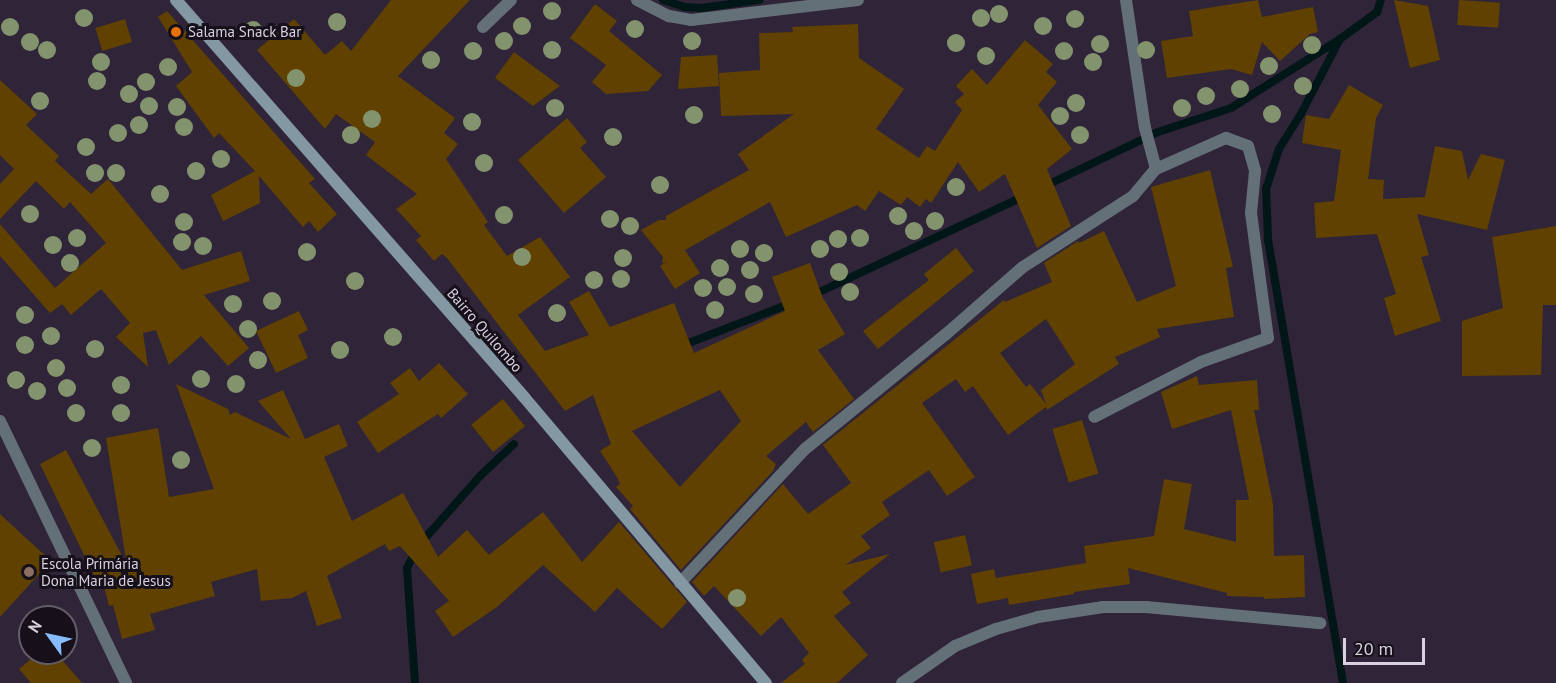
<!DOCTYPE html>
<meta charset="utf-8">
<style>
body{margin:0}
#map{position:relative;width:1556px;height:683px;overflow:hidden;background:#302439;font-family:"PT Sans",sans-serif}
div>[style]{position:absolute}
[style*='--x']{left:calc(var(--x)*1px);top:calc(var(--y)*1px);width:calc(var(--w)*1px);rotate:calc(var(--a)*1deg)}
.stream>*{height:8px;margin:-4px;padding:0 4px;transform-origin:4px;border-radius:4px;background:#001617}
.building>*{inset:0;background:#604100;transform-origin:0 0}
.lane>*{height:12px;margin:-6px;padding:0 6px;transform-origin:6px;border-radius:6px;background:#647077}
.street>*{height:12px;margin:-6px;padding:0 6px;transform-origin:6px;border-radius:6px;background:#647077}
.secondary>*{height:12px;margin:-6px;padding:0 6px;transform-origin:6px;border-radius:6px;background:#8498a3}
.trees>*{width:18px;height:18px;margin:-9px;border-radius:50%;background:#83936e}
.dots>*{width:16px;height:16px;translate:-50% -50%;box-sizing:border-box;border:3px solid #151019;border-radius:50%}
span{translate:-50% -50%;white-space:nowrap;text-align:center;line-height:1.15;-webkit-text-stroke:6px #151019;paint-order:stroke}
.poi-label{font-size:15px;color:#d8d1df}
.left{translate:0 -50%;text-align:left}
.street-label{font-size:15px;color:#d8d1df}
.north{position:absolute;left:18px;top:605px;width:60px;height:60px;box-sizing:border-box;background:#151019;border:2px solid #635d68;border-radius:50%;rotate:303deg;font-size:16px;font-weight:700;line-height:24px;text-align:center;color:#d8d1df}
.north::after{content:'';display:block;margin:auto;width:21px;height:27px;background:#87bbfc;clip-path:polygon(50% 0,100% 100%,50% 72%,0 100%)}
.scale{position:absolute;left:1343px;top:638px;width:82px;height:27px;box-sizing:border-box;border:3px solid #d8d1df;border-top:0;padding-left:8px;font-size:18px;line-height:21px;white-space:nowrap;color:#d8d1df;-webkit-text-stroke:4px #151019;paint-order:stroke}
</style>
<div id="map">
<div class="stream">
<div style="--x:663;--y:0;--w:22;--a:18"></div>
<div style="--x:684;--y:7;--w:17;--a:3"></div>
<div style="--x:701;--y:8;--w:59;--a:-7.9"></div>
<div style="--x:1043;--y:187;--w:127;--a:-25.6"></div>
<div style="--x:1158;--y:132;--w:77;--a:-18.2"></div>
<div style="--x:1231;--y:108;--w:129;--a:-32.3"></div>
<div style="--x:813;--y:295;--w:235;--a:-25.1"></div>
<div style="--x:681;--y:346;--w:119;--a:-21.2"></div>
<div style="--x:415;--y:683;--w:115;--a:-94"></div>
<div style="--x:407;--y:568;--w:25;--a:-63"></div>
<div style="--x:418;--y:546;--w:95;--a:-48.4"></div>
<div style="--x:481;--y:475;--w:45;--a:-43.2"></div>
<div style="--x:1343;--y:683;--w:451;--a:-99.6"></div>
<div style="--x:1268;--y:238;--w:49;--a:-92.3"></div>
<div style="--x:1266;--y:189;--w:42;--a:-72"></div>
<div style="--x:1279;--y:149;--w:44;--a:-58.1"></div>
<div style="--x:1302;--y:112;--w:82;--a:-62.5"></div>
<div style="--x:1340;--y:39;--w:46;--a:-36.1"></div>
<div style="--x:1377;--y:12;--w:13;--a:-72"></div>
</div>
<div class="building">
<div style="clip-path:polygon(evenodd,391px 0,470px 0,398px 76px,455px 118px,444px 133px,458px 144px,446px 159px,488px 222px,484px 225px,507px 256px,540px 237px,570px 277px,518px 315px,545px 351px,589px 335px,569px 302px,589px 291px,610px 327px,674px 303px,694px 353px,785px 311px,772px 277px,810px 263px,823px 298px,845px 334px,818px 350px,854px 399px,813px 432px,806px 422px,766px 456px,776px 464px,773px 471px,681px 570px,630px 509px,633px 506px,616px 487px,620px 484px,617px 477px,600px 451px,611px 444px,593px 395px,565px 411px,447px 258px,442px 254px,434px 261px,416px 240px,421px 236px,396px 209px,417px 194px,366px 155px,375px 142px,336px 114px,325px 129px,257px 50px,294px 19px,325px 55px,342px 41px,351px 51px,391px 0,720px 390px,741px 421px,680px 487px,632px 431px,720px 390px)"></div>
<div style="clip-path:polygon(1258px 0,1262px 17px,1313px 7px,1318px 32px,1310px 34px,1280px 61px,1262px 42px,1252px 75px,1231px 69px,1167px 78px,1161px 41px,1193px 36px,1189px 11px)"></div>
<div style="clip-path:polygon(1394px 0,1428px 6px,1440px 60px,1410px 68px)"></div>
<div style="left:1459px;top:0;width:41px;height:25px;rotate:4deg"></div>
<div style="clip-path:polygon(595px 4px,617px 21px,609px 31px,662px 75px,648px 91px,606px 94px,592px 82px,606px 65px,570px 38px)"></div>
<div style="clip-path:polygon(167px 11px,315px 179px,309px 183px,337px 214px,318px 232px,309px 221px,303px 227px,259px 176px,260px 203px,223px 221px,211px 195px,255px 171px,219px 133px,214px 138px,176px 86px,192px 72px,158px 17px)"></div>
<div style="left:125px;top:19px;width:24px;height:31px;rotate:73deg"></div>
<div style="clip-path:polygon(858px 24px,859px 58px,904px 89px,876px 129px,919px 158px,927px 146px,935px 151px,962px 110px,955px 102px,964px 94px,956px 86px,972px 69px,987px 85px,1025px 40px,1053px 64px,1046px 72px,1057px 82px,1038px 105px,1072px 149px,1047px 169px,1071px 226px,1037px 248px,1005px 174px,979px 192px,958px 162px,931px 203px,926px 199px,920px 207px,907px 197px,901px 205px,879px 191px,865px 211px,857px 205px,786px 237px,770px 202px,685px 250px,700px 273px,675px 289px,660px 266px,666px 262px,662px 263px,663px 257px,641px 230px,659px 220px,666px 220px,666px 216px,749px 170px,738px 154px,794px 114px,721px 116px,719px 73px,760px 70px,759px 33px,793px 32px,792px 27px)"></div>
<div style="clip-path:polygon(514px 52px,560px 86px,533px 106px,495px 78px)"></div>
<div style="clip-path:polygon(717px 55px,719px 86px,678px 89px,681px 57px)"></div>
<div style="clip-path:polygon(0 80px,37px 114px,26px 125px,59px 156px,55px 161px,91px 194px,108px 179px,182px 270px,241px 251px,250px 281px,204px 295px,249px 348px,228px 366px,201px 336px,169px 365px,156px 330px,143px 333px,148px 367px,116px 337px,130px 323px,101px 289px,71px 315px,62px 304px,50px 313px,0 256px,0 224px,55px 288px,106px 243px,70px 202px,64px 209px,36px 181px,0 219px,0 184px,14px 169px,0 155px)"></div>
<div style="clip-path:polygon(1349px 85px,1383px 105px,1376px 118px,1368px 179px,1384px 180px,1383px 199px,1425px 197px,1435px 146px,1462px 151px,1468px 180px,1481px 154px,1505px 160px,1487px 230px,1417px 214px,1429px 255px,1421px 257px,1441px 321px,1395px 336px,1384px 298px,1396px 294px,1377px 234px,1316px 238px,1314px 203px,1334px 201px,1341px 150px,1302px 143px,1306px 115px,1329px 119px)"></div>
<div style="clip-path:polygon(567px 118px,587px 142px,580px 148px,606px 177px,564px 213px,518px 160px)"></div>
<div style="clip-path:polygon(evenodd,1210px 170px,1233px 267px,1226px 268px,1234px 317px,1157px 329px,1160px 337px,1115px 357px,1119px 364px,1047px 410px,1046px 407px,1008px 435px,973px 386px,965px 392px,956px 379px,922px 403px,975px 477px,947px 496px,929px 470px,882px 502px,890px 515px,861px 536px,871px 548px,845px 565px,890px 554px,842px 592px,851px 603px,834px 616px,868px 655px,837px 683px,781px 683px,805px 664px,802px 660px,809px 653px,781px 617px,761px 636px,714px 586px,704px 596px,692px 582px,783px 484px,808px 514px,851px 483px,823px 445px,1004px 300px,1005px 302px,1052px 282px,1044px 263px,1078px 241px,1079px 243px,1104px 231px,1137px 302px,1176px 286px,1151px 187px,1210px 170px,1046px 319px,1075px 364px,1041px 390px,1046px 404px,1030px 384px,1026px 387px,1000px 353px,1046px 319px)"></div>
<div style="clip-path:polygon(1556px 226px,1556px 305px,1543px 305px,1541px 375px,1462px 376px,1462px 321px,1503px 308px,1492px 237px)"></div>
<div style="clip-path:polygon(956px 248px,974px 271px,878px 349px,863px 331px,929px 280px,924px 274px)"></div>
<div style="clip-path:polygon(299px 311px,308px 330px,298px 335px,308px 358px,276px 373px,256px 331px)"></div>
<div style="clip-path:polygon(439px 363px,468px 394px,441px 418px,438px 414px,378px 453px,357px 422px,399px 394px,390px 383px,410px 368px,419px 381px)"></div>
<div style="clip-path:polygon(1197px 376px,1199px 385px,1257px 380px,1259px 410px,1254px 410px,1273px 504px,1274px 556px,1304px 555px,1305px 597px,1264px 599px,1264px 597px,1227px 596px,1227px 593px,1128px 568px,1130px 584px,1074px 592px,1074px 594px,1009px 605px,1008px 598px,977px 604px,971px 574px,994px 569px,996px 578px,1086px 563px,1084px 546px,1154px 536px,1164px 479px,1192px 484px,1184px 529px,1236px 542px,1236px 500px,1249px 500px,1231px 410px,1172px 429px,1161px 392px)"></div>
<div style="clip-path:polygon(176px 384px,228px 409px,230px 415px,235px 412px,291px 439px,258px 401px,283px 390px,305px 439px,339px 424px,348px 446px,324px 457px,352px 521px,403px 493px,438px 557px,467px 530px,489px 555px,543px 512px,582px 562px,619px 522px,687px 602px,662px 629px,617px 588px,595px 612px,543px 565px,497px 607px,453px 637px,435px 611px,449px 601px,400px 546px,389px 551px,385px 544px,327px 576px,342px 618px,317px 626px,306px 591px,292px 598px,261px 601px,257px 569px,211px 582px,215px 596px,150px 614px,155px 630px,122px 639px,113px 605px,109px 606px,103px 582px,98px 584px,40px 464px,66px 450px,127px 565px,106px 438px,158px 428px,169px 497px,214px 489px)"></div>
<div style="left:503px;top:399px;width:35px;height:41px;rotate:51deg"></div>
<div style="left:1082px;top:420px;width:56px;height:31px;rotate:73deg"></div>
<div style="clip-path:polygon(0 514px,51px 561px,0 617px)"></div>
<div style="left:965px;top:535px;width:31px;height:32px;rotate:77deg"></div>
<div style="clip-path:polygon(38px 653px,56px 653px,82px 683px,31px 683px,19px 669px)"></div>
</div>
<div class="lane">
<div style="--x:637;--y:0;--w:36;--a:27"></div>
<div style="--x:669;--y:16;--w:22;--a:10"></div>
<div style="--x:691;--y:20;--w:168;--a:-6.8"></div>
<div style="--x:1126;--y:0;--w:129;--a:81.6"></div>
<div style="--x:1145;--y:128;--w:42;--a:75"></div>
<div style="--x:483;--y:27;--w:39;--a:-44"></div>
<div style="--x:902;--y:683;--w:65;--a:-34.9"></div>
<div style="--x:955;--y:646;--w:44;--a:-22.5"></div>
<div style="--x:996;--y:629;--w:44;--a:-15.9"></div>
<div style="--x:1038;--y:617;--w:66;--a:-8.7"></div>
<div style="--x:1103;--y:607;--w:43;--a:0"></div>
<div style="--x:1146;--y:607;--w:175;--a:5.3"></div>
</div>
<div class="street">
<div style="--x:0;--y:421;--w:291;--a:64.3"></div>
<div style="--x:680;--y:583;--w:183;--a:-47"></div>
<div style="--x:805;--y:449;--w:181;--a:-39.2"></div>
<div style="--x:945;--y:335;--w:103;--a:-41.1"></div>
<div style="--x:1023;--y:267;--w:131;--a:-32.8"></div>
<div style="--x:1133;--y:196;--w:35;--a:-50"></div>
<div style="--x:1156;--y:169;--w:77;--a:-23.9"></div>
<div style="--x:1226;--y:138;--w:23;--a:20"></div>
<div style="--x:1248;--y:146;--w:26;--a:74"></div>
<div style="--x:1255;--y:171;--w:42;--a:95.4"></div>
<div style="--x:1251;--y:213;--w:126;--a:82.3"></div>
<div style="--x:1268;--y:338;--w:71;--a:160.3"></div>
<div style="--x:1201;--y:362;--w:120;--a:152.8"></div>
</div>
<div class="secondary">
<div style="--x:176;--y:0;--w:528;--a:48.76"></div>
<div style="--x:524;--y:397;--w:375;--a:49.8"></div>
</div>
<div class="trees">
<div style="left:552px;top:11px"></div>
<div style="left:999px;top:14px"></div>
<div style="left:84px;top:18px"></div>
<div style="left:981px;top:18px"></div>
<div style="left:1075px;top:19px"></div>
<div style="left:337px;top:22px"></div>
<div style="left:522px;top:26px"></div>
<div style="left:1043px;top:26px"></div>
<div style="left:10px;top:27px"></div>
<div style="left:635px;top:29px"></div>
<div style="left:253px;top:30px"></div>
<div style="left:504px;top:41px"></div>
<div style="left:692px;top:41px"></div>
<div style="left:30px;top:42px"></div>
<div style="left:956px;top:43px"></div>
<div style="left:1100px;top:44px"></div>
<div style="left:1312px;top:45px"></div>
<div style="left:47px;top:50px"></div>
<div style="left:552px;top:50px"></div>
<div style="left:1146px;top:50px"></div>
<div style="left:473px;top:51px"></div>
<div style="left:1064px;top:51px"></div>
<div style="left:986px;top:56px"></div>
<div style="left:431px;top:60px"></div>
<div style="left:101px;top:62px"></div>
<div style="left:1093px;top:62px"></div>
<div style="left:1269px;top:66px"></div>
<div style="left:168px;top:67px"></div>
<div style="left:296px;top:78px"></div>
<div style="left:97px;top:81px"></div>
<div style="left:146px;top:82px"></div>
<div style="left:1303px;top:86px"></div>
<div style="left:1240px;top:89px"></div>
<div style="left:129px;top:94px"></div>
<div style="left:1206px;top:96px"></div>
<div style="left:40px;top:101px"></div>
<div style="left:1076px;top:103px"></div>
<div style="left:149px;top:106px"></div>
<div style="left:177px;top:107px"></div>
<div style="left:555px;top:108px"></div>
<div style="left:1182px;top:108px"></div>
<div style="left:1272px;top:114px"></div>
<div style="left:694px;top:115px"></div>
<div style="left:1060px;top:116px"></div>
<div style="left:372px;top:119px"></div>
<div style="left:472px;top:122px"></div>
<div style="left:139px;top:125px"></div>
<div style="left:184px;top:127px"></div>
<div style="left:118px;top:133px"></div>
<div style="left:351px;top:135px"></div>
<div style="left:1080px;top:135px"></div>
<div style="left:613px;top:137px"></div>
<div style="left:86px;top:147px"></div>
<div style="left:221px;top:159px"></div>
<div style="left:484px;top:163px"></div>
<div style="left:196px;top:171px"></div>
<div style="left:95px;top:173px"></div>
<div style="left:116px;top:173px"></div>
<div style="left:660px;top:185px"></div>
<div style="left:956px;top:187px"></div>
<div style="left:160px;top:194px"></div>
<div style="left:30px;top:214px"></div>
<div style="left:504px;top:215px"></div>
<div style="left:898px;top:216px"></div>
<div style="left:610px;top:219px"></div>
<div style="left:935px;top:221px"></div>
<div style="left:184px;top:222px"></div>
<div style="left:630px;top:226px"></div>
<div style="left:914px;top:231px"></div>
<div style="left:77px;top:238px"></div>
<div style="left:860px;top:238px"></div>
<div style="left:838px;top:239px"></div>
<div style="left:182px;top:242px"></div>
<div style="left:53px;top:245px"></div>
<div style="left:203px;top:246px"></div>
<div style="left:740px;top:249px"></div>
<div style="left:820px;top:249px"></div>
<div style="left:307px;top:252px"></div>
<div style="left:764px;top:253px"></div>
<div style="left:522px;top:257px"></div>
<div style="left:623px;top:258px"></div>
<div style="left:70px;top:263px"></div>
<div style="left:720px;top:268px"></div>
<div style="left:750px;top:270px"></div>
<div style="left:839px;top:272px"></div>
<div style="left:621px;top:279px"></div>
<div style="left:594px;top:280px"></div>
<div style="left:355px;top:281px"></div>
<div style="left:727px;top:287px"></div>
<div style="left:703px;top:288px"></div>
<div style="left:850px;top:292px"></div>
<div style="left:754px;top:294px"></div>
<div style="left:272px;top:301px"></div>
<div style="left:233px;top:304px"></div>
<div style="left:715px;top:310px"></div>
<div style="left:557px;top:313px"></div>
<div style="left:25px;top:315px"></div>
<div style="left:248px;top:329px"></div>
<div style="left:51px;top:336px"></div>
<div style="left:393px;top:337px"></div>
<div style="left:25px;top:345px"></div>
<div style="left:95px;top:349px"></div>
<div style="left:340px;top:350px"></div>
<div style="left:258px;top:360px"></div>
<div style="left:56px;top:368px"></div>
<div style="left:201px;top:379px"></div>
<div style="left:16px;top:380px"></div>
<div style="left:236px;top:384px"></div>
<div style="left:121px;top:385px"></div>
<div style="left:67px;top:388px"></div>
<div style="left:37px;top:391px"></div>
<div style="left:76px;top:413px"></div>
<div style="left:121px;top:413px"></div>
<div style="left:92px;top:448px"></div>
<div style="left:181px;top:460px"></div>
<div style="left:737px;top:598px"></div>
</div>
<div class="dots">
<div style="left:176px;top:32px;background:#e8710a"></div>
<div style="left:29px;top:572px;background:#8d6e63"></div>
</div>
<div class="poi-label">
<span class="left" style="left:188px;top:32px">Salama Snack Bar</span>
<span class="left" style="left:41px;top:572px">Escola Primária<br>Dona Maria de Jesus</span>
</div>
<div class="street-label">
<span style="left:485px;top:330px;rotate:49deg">Bairro Quilombo</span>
</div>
<div class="north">N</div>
<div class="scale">20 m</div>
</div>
